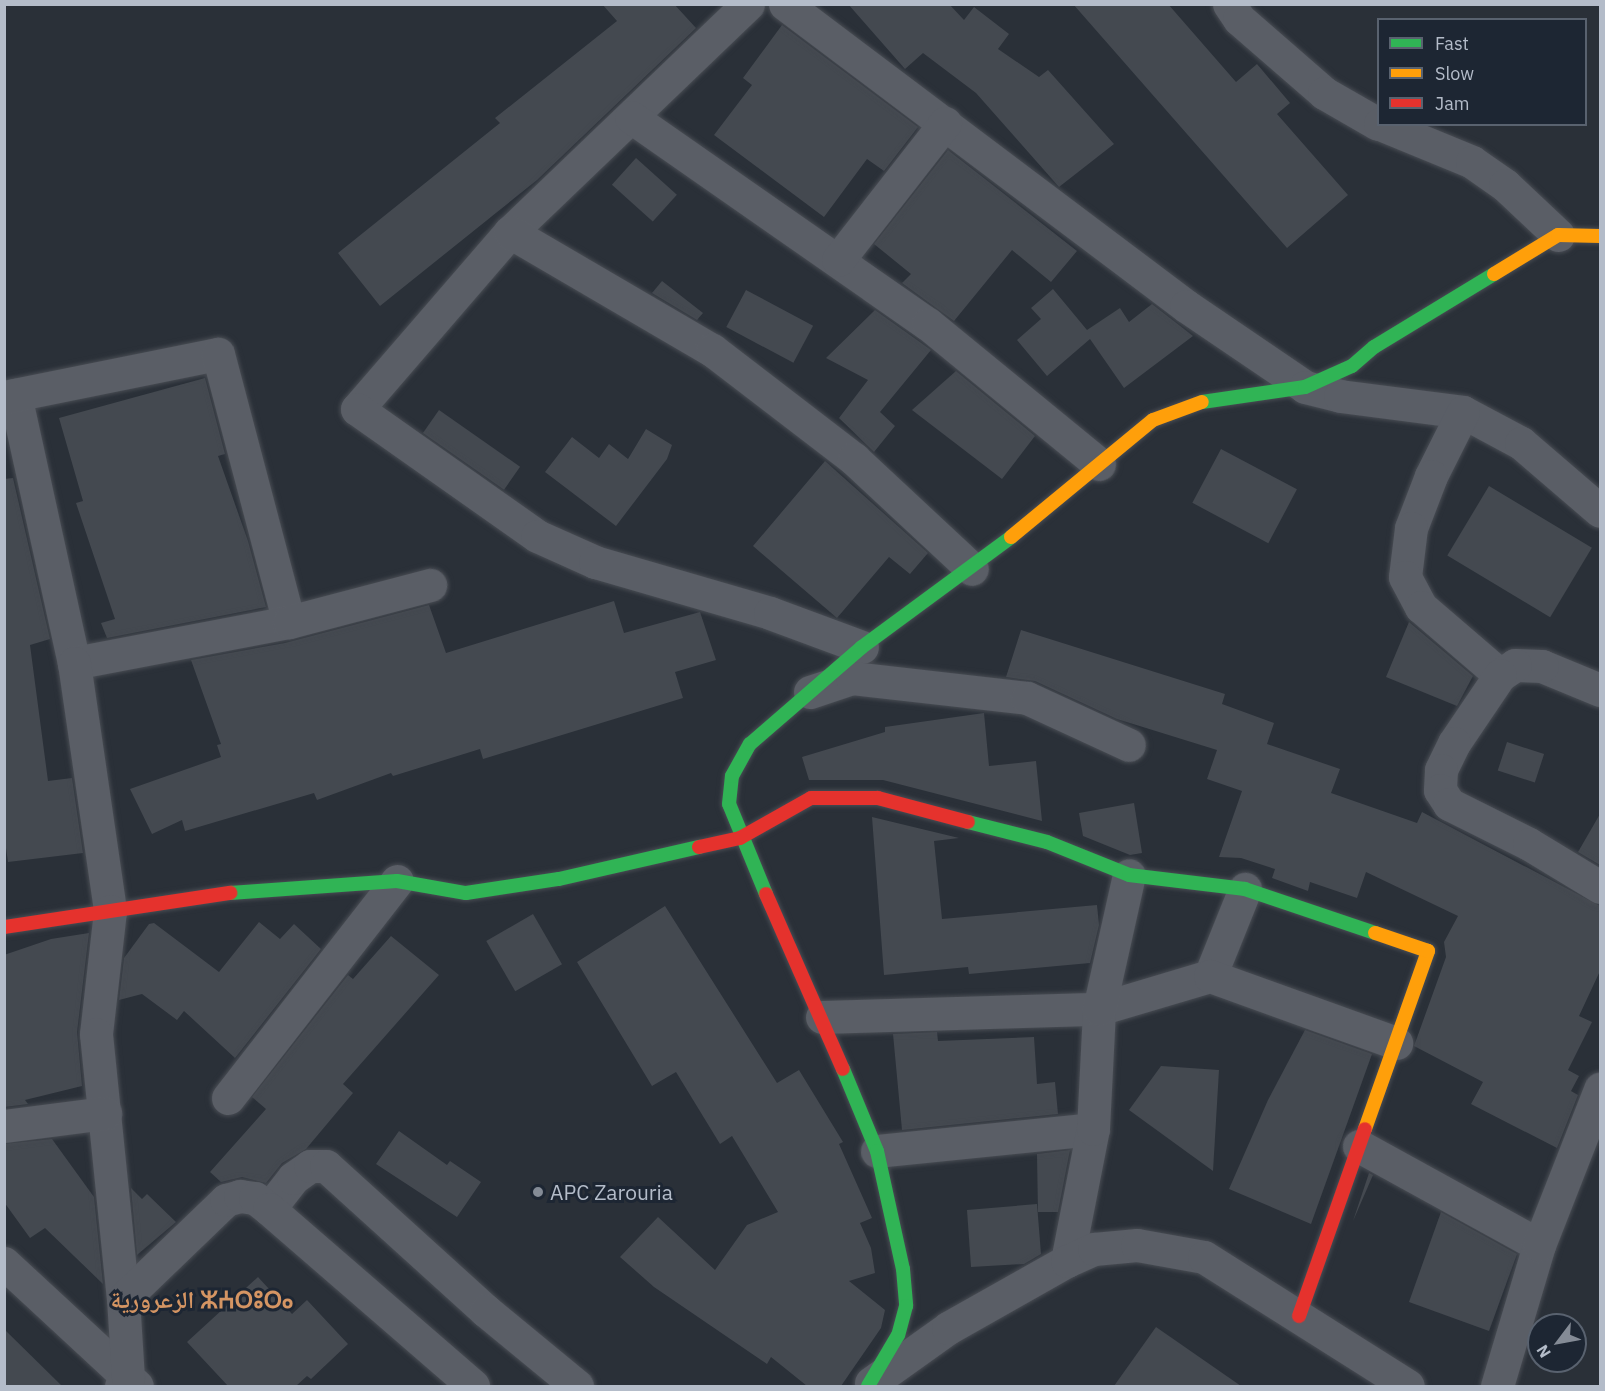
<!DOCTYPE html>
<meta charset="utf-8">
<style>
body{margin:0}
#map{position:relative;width:1605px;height:1391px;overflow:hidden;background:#2a3038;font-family:"IBM Plex Sans","Noto Naskh Arabic","Noto Sans Tifinagh",sans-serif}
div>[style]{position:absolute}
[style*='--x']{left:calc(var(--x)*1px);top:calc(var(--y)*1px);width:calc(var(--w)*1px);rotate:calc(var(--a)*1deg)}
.building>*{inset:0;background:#444950;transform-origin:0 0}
.roads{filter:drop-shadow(0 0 2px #484c53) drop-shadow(0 0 2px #484c53)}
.street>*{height:33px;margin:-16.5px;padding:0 16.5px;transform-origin:16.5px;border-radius:16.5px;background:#5a5e66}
.fast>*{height:14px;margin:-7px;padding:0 7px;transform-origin:7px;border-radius:7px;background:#30b455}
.slow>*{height:14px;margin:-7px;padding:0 7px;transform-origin:7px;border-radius:7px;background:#ff9f0a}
.jam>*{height:14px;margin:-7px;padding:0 7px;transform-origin:7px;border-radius:7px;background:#e5322d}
.dots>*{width:16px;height:16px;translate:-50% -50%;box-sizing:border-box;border:3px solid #1d2633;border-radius:50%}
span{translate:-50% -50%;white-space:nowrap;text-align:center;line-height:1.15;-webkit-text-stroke:6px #1d2633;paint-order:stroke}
.poi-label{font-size:21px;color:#b4bcc9}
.left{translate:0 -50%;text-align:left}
.quarter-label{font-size:24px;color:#d59563;font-weight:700}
.frame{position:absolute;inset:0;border:6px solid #b4bcc9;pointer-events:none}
.legend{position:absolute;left:1377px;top:18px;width:210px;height:108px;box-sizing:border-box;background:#1d2633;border:2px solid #59626f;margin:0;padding:8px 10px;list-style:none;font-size:18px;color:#b4bcc9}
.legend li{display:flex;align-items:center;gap:12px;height:30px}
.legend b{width:30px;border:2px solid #59626f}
.north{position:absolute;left:1527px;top:1313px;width:60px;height:60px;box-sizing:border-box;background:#1d2633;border:2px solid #59626f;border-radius:50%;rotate:238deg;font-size:16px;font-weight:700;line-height:24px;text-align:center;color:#b4bcc9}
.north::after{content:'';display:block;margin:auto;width:21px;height:27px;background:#848b96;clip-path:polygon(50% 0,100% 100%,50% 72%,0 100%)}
</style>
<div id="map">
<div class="building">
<div style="clip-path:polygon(602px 4px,674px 4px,696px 28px,537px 180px,380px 306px,338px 253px,500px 123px,495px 118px,617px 21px)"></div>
<div style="clip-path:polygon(848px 4px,949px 4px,964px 20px,974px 7px,1009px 34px,998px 49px,1039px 77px,1048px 70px,1114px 144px,1059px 187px,976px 93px,923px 53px,905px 69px)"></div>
<div style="clip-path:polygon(1073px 4px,1168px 4px,1236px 82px,1257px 64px,1290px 103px,1277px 114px,1348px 195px,1287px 248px)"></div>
<div style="clip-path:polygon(782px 25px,918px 127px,884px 171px,867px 159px,824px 217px,714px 135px,752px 85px,743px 78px)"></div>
<div style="clip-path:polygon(948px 150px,1077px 251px,1051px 282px,1012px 250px,954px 321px,902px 283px,911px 274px,874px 244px)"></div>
<div style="left:636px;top:158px;width:55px;height:36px;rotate:42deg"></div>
<div style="clip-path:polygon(662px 281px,703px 313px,697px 320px,652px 293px)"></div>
<div style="clip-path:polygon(1053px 289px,1087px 330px,1120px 308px,1129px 322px,1152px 304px,1193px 336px,1124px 388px,1090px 339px,1047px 376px,1017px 340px,1041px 319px,1031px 308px)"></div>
<div style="left:746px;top:290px;width:76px;height:42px;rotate:28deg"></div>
<div style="clip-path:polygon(875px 310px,931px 350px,880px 412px,895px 426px,874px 452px,839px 418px,868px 380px,826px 358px)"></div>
<div style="clip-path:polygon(956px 371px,1035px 436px,1002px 479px,912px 410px)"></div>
<div style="clip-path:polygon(205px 378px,225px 454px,218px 456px,248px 541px,266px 607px,107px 638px,101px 623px,115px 619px,76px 503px,83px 501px,59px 418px)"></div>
<div style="left:439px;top:410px;width:99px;height:28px;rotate:35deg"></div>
<div style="clip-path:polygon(646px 429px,672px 445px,667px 459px,616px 526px,545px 472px,572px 437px,599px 458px,609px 444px,628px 459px)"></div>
<div style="left:1221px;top:449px;width:86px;height:61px;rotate:28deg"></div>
<div style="clip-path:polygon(825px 461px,928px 553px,910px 574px,889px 557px,837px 618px,753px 546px)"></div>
<div style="clip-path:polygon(13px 478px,50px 639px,30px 645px,48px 781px,72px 778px,83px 853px,8px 862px,4px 834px,4px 479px)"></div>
<div style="left:1489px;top:486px;width:120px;height:81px;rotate:31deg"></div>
<div style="clip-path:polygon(614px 601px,624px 633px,700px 612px,716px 660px,675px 672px,683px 698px,483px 759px,480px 749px,393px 776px,391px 773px,317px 800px,314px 793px,185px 831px,182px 820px,152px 834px,130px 789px,221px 757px,217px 745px,221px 744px,191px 660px,285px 643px,429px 605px,446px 653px)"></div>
<div style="clip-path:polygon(1409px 622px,1473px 676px,1457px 706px,1386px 677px)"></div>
<div style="clip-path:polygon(1021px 630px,1225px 694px,1222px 704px,1274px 723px,1267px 744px,1340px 769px,1331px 793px,1417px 823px,1422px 812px,1600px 906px,1600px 971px,1579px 1016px,1592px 1022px,1568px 1070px,1579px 1076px,1571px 1091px,1578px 1095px,1557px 1148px,1471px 1104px,1483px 1082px,1414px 1046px,1446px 957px,1444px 942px,1458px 916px,1366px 872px,1357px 898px,1310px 882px,1308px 891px,1272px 878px,1275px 869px,1241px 858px,1219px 857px,1242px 791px,1207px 779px,1217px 750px,1117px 719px,1035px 681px,1006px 677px)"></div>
<div style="clip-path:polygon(984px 713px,989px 766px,1036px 761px,1042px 821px,883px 780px,809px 780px,802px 757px,885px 732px,885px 727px)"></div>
<div style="left:1507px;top:742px;width:39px;height:30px;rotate:18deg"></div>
<div style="clip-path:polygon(1134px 803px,1142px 853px,1130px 855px,1083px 836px,1079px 813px)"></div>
<div style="clip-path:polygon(1600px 814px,1600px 865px,1578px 852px)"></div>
<div style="clip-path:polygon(872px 817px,959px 838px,934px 841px,942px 919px,1097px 905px,1099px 925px,1090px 963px,969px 974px,968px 967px,884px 975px)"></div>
<div style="clip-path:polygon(665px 906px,777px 1083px,799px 1070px,843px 1142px,839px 1144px,872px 1218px,860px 1223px,871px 1248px,875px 1273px,849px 1281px,885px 1310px,881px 1328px,841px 1386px,807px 1386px,771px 1357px,767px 1364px,654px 1287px,620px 1257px,658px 1217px,715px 1270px,747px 1225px,778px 1212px,732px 1136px,720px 1144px,676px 1072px,652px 1086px,577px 962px)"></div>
<div style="left:533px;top:914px;width:58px;height:54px;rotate:60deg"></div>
<div style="clip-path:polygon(259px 922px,280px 939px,294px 924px,321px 949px,235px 1058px,184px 1011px,177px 1020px,142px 994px,119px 1000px,124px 958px,149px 924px,154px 923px,219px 972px)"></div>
<div style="clip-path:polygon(89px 933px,77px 1032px,82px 1086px,25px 1100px,28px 1104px,4px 1107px,4px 955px,51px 939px)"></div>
<div style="clip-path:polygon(391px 936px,439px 975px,343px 1084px,353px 1093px,306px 1149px,282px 1163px,266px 1183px,242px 1177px,221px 1182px,210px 1172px,266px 1109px,252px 1097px,348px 975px,353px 979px)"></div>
<div style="clip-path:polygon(1305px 1030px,1372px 1054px,1311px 1224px,1229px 1189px,1268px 1100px)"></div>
<div style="clip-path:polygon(937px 1032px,938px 1041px,1034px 1037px,1037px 1084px,1055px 1082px,1058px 1114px,902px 1130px,893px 1034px)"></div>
<div style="clip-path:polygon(1161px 1066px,1219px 1070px,1213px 1171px,1129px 1110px)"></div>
<div style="clip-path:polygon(399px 1131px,447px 1165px,450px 1161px,481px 1182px,457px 1217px,376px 1164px)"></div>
<div style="clip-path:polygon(52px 1139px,94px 1197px,103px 1284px,45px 1228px,30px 1238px,4px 1202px,4px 1144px)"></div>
<div style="clip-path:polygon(1070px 1150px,1058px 1212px,1038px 1212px,1037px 1154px)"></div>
<div style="clip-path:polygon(1369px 1173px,1373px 1175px,1353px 1221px)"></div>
<div style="clip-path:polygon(131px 1188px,142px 1199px,147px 1194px,176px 1222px,137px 1255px)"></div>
<div style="clip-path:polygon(1037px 1204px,1041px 1254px,1024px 1264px,971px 1267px,967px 1210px)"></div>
<div style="clip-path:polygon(1441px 1212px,1517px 1254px,1489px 1331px,1409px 1302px)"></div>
<div style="clip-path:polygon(258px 1277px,292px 1314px,307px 1300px,348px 1344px,311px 1379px,307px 1376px,296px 1386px,228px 1386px,187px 1342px)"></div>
<div style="clip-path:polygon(1156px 1327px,1241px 1386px,1114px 1386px)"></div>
<div style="clip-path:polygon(4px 1329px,62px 1386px,4px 1386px)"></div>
</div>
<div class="roads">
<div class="street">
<div style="--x:748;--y:4;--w:330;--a:136.2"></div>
<div style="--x:510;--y:232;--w:234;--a:130.8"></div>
<div style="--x:357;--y:409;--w:220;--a:35.2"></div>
<div style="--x:537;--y:536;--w:64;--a:24.1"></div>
<div style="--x:595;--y:562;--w:182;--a:16.2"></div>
<div style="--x:770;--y:613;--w:98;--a:20.3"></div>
<div style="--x:785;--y:4;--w:502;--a:36.98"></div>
<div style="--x:1186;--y:306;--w:144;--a:34.2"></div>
<div style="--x:1305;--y:387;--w:36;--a:14"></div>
<div style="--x:1340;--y:396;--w:124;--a:7.4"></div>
<div style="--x:1463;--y:412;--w:66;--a:28.1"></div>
<div style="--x:1521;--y:443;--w:104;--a:40.7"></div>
<div style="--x:1229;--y:4;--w:18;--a:56"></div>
<div style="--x:1239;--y:19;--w:113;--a:41"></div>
<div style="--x:1324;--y:93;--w:62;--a:29.9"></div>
<div style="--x:631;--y:117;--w:362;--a:34.9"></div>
<div style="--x:928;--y:324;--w:221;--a:39.3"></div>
<div style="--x:1380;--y:124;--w:100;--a:22.4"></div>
<div style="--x:1472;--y:162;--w:40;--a:34.9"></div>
<div style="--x:1505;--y:185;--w:73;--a:43.3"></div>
<div style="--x:510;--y:232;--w:234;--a:30.3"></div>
<div style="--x:712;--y:350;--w:179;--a:37.5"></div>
<div style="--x:854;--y:459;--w:161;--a:43"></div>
<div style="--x:838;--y:260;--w:174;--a:-52"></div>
<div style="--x:15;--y:395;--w:274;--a:77.6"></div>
<div style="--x:4;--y:397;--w:218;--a:-11.4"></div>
<div style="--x:218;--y:354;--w:277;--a:75.2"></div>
<div style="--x:289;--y:622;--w:219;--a:169.2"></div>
<div style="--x:74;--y:663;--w:251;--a:81.7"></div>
<div style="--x:110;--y:911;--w:124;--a:96.5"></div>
<div style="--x:96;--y:1034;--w:266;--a:84.2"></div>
<div style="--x:1463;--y:412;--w:72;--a:116.6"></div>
<div style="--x:1431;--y:476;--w:56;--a:111"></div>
<div style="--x:1411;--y:528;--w:49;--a:97"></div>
<div style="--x:1405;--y:577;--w:34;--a:62"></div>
<div style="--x:1421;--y:607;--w:104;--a:40.7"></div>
<div style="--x:289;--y:622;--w:146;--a:-14.7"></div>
<div style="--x:1600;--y:690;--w:63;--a:-157.5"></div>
<div style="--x:1542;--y:666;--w:27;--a:-178"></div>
<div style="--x:1515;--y:665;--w:18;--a:146"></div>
<div style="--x:1500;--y:675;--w:82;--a:124.1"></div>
<div style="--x:1454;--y:743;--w:30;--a:116"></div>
<div style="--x:1441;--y:770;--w:20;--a:93"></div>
<div style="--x:1440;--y:790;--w:17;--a:57"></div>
<div style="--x:1449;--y:804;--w:89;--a:26.6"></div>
<div style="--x:1529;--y:844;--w:83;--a:31.2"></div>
<div style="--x:810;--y:692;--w:44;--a:-18.4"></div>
<div style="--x:852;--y:678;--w:176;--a:6.5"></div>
<div style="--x:1027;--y:698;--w:112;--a:24.7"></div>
<div style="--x:1210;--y:976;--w:94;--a:-68.1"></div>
<div style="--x:822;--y:1017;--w:277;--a:-1.7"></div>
<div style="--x:1099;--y:1009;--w:116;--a:-16.6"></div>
<div style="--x:1210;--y:976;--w:198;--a:19.8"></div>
<div style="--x:228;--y:1098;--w:275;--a:-52.1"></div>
<div style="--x:4;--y:1126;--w:102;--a:-7.3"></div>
<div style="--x:1359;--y:1146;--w:205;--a:28.8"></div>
<div style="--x:877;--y:1151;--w:217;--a:-5.8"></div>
<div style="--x:269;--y:1209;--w:39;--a:-52"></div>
<div style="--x:293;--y:1178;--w:21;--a:-35"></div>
<div style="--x:310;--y:1166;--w:16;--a:0"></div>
<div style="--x:326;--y:1166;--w:216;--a:42.2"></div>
<div style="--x:486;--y:1311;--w:118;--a:39.5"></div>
<div style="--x:1067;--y:1261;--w:135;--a:-78.9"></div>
<div style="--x:1093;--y:1129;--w:120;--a:-87.1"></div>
<div style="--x:1099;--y:1009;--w:137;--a:-77.4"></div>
<div style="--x:4;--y:1263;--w:181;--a:42.8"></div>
<div style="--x:871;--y:1383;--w:95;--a:-35.5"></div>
<div style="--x:948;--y:1328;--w:137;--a:-29.4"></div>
<div style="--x:1067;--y:1261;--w:30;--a:-24"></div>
<div style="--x:1094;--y:1249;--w:43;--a:-5.3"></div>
<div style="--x:1137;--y:1245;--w:68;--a:10.2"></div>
<div style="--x:1204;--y:1257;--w:241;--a:32.3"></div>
<div style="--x:121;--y:1386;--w:11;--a:-49"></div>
<div style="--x:128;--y:1378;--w:79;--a:-93.6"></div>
<div style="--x:123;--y:1299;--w:143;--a:-43.9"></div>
<div style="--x:226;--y:1200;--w:15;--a:-16"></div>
<div style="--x:240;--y:1196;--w:15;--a:8"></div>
<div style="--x:255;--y:1198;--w:18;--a:38"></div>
<div style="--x:269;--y:1209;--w:270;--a:40.9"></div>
<div style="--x:1497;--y:1386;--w:147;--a:-73.4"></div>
<div style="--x:1539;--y:1245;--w:168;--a:-68.6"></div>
</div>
<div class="fast">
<div style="--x:1202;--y:402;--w:104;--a:-8.3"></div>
<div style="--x:1305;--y:387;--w:51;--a:-24.1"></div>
<div style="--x:1352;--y:366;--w:29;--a:-41"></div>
<div style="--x:1374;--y:347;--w:140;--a:-31.3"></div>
<div style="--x:968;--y:822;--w:81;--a:14.2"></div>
<div style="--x:1047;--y:842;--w:88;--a:21.9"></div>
<div style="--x:1129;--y:875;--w:117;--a:6.9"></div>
<div style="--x:1245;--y:889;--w:137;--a:18.7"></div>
<div style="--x:230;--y:893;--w:167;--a:-4.1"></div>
<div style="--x:397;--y:881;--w:70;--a:9.9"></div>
<div style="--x:466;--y:893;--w:94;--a:-8.6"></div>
<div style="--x:559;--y:879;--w:144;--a:-12.9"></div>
<div style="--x:766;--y:894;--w:97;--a:-112.3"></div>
<div style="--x:729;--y:804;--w:28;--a:-84"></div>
<div style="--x:732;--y:776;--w:37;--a:-61"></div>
<div style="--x:750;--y:744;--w:148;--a:-40.9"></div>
<div style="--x:862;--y:647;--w:185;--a:-36.4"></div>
<div style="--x:843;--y:1069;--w:89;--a:67.5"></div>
<div style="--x:877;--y:1151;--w:121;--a:77.6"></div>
<div style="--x:903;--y:1269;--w:37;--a:85"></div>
<div style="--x:906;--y:1306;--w:30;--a:105"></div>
<div style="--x:898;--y:1335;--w:59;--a:120.5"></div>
</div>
<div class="slow">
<div style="--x:1494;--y:274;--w:75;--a:-31.4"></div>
<div style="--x:1558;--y:235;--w:42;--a:1.4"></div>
<div style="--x:1011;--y:537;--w:184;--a:-39.5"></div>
<div style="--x:1153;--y:420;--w:52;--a:-20.2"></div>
<div style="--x:1365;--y:1129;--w:189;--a:-70.5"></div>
<div style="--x:1428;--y:951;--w:56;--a:-161.2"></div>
</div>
<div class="jam">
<div style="--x:699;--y:847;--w:42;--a:-12.4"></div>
<div style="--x:740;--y:838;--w:81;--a:-29.4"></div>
<div style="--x:811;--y:798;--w:67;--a:0"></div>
<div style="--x:878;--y:798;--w:93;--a:14.9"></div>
<div style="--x:766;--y:894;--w:191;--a:66.3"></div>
<div style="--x:4;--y:927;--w:229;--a:-8.6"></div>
<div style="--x:1299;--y:1316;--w:198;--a:-70.6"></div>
</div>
</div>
<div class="dots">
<div style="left:538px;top:1192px;background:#848b96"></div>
</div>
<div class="poi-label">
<span class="left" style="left:550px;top:1192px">APC Zarouria</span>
</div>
<div class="quarter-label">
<span style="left:202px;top:1300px">الزعرورية ⵣⵄⵔⵓⵔⴰ</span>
</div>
<div class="frame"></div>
<ul class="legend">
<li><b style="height:8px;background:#30b455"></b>Fast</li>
<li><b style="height:8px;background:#ff9f0a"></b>Slow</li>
<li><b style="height:8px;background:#e5322d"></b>Jam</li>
</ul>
<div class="north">N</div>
</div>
